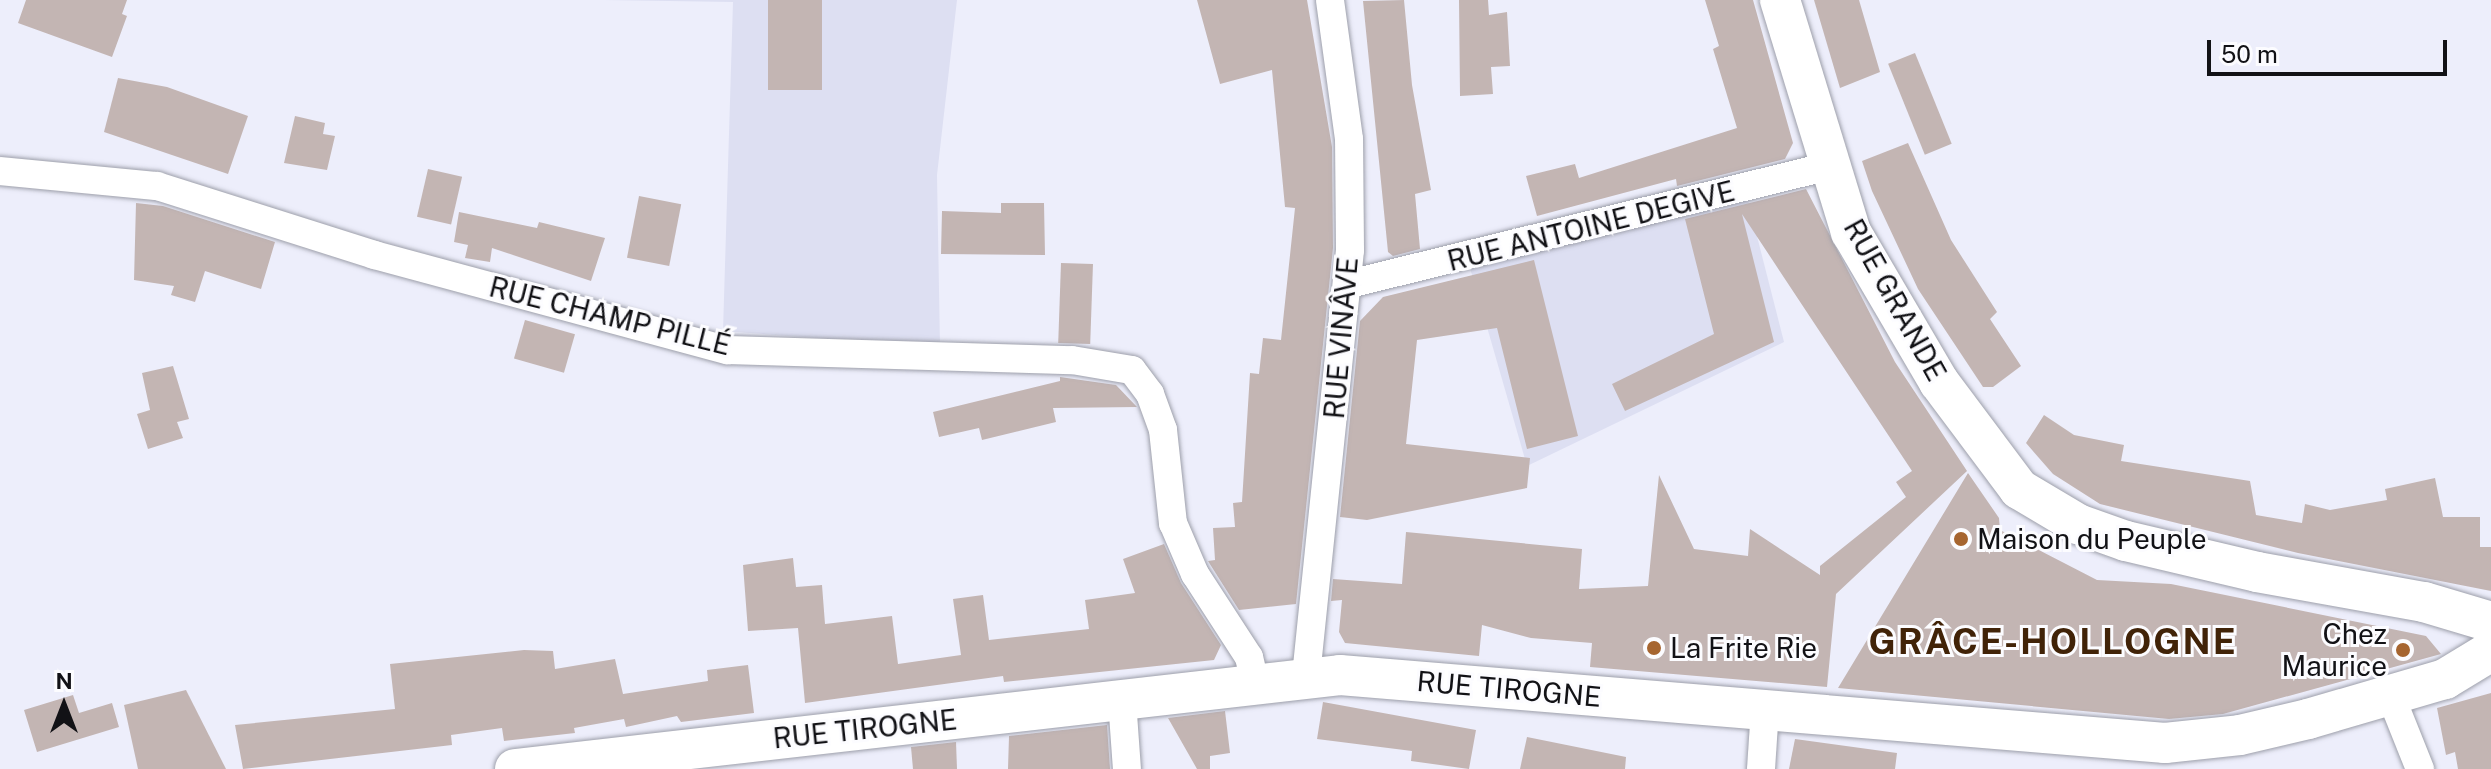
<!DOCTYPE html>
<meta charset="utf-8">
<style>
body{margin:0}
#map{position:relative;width:2491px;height:769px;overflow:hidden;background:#edeefb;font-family:"Public Sans",sans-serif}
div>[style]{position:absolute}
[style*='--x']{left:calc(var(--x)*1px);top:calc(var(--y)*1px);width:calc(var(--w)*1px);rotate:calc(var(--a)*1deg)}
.built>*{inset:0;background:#dddff2}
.building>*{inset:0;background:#c3b5b3;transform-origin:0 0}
.roads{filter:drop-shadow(0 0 2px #9d9faa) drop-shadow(0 0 2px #9d9faa)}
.street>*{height:28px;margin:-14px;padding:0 14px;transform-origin:14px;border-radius:14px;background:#fff}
.secondary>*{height:40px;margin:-20px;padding:0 20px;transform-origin:20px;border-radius:20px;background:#fff}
.dots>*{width:22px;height:22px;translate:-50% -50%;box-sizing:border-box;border:4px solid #fcfcff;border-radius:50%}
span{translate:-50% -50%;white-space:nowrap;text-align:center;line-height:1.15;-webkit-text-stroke:6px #fcfcff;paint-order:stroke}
.street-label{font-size:28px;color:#121216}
.poi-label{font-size:28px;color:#121216}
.left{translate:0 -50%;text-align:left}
.right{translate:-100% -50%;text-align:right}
.district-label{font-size:36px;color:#412308;font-weight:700;letter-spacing:2px}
.north{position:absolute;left:24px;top:665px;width:80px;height:80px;-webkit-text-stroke:6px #fcfcff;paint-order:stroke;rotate:0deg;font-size:22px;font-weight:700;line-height:32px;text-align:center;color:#121216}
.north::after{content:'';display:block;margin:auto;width:28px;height:36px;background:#121216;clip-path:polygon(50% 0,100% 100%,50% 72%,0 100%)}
.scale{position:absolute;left:2207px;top:40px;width:240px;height:36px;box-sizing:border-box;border:4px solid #121216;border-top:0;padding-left:10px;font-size:24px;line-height:28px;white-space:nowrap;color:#121216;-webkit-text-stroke:6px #fcfcff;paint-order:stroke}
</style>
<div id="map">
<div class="built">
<div style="clip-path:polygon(604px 0,957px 0,937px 175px,940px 347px,723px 331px,733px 2px)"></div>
<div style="clip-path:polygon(1747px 197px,1784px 342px,1527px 466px,1470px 268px)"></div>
</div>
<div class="building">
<div style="clip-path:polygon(26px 0,127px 0,122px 14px,127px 16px,112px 57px,18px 23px)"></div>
<div style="left:768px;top:0;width:54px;height:90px"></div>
<div style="clip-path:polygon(1197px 0,1307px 0,1332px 147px,1333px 248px,1296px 604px,1239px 610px,1208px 561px,1215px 560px,1213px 528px,1235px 527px,1233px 503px,1242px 502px,1250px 373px,1259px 374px,1263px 338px,1281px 340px,1295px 208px,1285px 207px,1272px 70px,1220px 84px)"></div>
<div style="clip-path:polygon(1404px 0,1412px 85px,1431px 190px,1415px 194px,1420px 249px,1393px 256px,1388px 252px,1363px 1px)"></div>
<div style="clip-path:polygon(1459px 0,1488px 0,1489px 15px,1507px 12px,1510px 66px,1491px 67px,1493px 94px,1460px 96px)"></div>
<div style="clip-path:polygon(1705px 0,1753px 0,1793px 143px,1785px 159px,1677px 186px,1676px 179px,1537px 216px,1526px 176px,1575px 164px,1579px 178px,1737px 128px,1713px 49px,1719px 46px)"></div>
<div style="clip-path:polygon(1814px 0,1859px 0,1880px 72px,1840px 88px)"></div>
<div style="left:1915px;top:53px;width:98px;height:29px;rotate:68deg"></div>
<div style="clip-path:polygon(118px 78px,167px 87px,248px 116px,228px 174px,104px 132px)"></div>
<div style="clip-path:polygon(295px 116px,325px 123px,323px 134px,335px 136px,327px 170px,284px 163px)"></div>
<div style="clip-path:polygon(1908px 143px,1951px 240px,1997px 312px,1990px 319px,2021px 366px,1993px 387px,1983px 387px,1918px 289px,1872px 191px,1862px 161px)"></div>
<div style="left:428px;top:169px;width:35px;height:49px;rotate:13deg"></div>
<div style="clip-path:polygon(1806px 189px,1895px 362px,1967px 471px,1836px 594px,1827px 687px,1590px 667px,1592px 643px,1531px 638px,1482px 625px,1479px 656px,1345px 643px,1339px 632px,1342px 600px,1331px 601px,1333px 579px,1402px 584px,1406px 532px,1582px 549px,1579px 589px,1648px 586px,1659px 475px,1694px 549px,1748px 556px,1750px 529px,1820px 575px,1820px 566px,1906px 497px,1896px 482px,1912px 471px,1742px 214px,1774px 342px,1625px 411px,1612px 384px,1714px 334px,1685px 219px)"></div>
<div style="left:639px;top:196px;width:43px;height:63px;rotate:11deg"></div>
<div style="clip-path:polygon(136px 203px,163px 206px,275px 242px,261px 289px,205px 271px,195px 302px,171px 295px,174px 286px,134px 280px)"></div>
<div style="clip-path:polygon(1001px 203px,1044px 203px,1045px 255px,941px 254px,942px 211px,1001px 213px)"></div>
<div style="clip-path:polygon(459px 212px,537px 228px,539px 222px,605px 238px,591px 281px,492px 248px,490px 262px,465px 258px,468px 245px,454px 242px)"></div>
<div style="clip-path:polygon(1534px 260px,1578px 436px,1527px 449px,1497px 328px,1417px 340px,1406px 444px,1530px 458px,1527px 488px,1367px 520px,1340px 517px,1360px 321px,1383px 297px)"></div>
<div style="left:1061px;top:263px;width:32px;height:80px;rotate:2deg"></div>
<div style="left:525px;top:320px;width:52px;height:40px;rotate:16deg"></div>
<div style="clip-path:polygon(173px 366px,189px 419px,177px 422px,183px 438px,148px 449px,137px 414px,150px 410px,142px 373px)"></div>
<div style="clip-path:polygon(1060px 377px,1116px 385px,1137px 407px,1053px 408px,1056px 422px,982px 440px,979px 428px,939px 437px,933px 412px,1060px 381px)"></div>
<div style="clip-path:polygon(2044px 415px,2074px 435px,2124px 445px,2121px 461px,2250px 481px,2256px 515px,2302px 523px,2305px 504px,2330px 510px,2387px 500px,2385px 489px,2435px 478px,2443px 517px,2480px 517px,2480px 547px,2491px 547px,2491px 591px,2298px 553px,2100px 504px,2053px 474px,2026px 443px)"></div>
<div style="clip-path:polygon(1968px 473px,1999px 518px,2000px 530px,2097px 580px,2171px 584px,2426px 636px,2441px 654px,2223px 714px,2169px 719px,1838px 688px)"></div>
<div style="clip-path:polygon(1164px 544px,1181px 583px,1221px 645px,1214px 660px,1004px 682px,1003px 676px,805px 703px,798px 628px,748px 631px,743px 565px,793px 558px,796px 587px,822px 585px,825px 624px,892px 616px,898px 664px,961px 655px,953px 599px,983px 595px,989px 640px,1089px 629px,1085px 600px,1135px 593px,1123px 559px)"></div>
<div style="clip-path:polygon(524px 650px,553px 651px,555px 669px,615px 659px,623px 694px,708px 681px,707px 670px,748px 665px,754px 713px,681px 722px,677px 716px,626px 727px,624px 719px,574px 728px,575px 733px,504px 741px,502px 728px,451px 735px,452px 745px,243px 769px,235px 725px,395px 709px,390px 664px)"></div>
<div style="clip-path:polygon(186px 690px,226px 769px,138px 769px,124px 705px)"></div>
<div style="clip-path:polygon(2491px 693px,2491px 769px,2458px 769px,2455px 752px,2446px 755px,2437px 708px)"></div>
<div style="clip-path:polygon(73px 695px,79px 713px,112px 703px,119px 727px,37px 752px,24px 710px)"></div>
<div style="clip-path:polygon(1323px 702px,1476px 730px,1469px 769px,1411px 761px,1412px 751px,1317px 739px)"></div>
<div style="clip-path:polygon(1225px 711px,1230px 753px,1210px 756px,1210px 769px,1197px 769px,1168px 718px)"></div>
<div style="clip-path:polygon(1107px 725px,1110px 769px,1008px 769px,1009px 736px)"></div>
<div style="clip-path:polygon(1527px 737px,1626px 757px,1625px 769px,1520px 769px)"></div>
<div style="clip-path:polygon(1795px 739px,1897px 753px,1895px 769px,1789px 769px)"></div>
<div style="clip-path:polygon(956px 742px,957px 769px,913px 769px,911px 747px)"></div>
</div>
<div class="roads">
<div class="street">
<div style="--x:0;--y:171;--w:158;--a:5.5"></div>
<div style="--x:157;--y:186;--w:228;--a:17.6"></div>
<div style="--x:374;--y:255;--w:366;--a:15.1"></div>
<div style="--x:727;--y:350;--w:345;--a:1.7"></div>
<div style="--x:1072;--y:360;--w:61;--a:9.5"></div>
<div style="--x:1132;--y:370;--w:30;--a:53"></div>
<div style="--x:1150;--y:394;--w:38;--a:70"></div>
<div style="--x:1163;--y:430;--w:94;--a:83.9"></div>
<div style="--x:1173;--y:523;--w:56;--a:66.7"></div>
<div style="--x:1195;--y:574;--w:99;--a:57"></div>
<div style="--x:1249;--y:657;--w:26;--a:77"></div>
<div style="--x:1349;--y:284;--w:497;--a:-13.8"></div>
<div style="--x:1306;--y:676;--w:428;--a:-84.1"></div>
<div style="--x:1350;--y:250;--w:111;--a:-90.5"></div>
<div style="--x:1349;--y:139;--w:140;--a:-97.8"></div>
<div style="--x:2390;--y:694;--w:81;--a:68.2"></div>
<div style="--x:1122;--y:700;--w:69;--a:85.9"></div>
<div style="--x:1761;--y:769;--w:60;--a:-86.2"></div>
</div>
<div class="secondary">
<div style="--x:1780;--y:0;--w:243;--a:73"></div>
<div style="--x:1851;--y:232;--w:174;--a:59.6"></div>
<div style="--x:1939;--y:382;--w:134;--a:53.2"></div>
<div style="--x:2019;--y:489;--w:69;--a:30.7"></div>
<div style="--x:2078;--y:524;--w:51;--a:19.5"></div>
<div style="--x:2126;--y:541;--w:135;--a:13.3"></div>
<div style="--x:2257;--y:572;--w:170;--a:10.2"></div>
<div style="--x:2424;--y:602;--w:70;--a:16.6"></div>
<div style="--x:515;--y:769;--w:830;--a:-6.5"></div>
<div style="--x:1340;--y:675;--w:828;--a:4.71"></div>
<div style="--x:2165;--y:743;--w:75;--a:-6.1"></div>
<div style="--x:2240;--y:735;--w:70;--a:-13.2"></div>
<div style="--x:2308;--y:719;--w:143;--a:-16.3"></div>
<div style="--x:2445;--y:679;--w:54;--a:-31.3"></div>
</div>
</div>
<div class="dots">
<div style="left:1961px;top:539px;background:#a66530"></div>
<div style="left:1654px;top:648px;background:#a66530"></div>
<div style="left:2403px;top:650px;background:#a66530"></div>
</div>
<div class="street-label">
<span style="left:1591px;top:226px;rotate:-14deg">RUE ANTOINE DEGIVE</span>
<span style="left:1895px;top:300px;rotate:61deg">RUE GRANDE</span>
<span style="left:610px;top:316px;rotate:14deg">RUE CHAMP PILLÉ</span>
<span style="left:1341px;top:338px;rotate:-85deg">RUE VINÂVE</span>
<span style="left:1509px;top:689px;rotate:5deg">RUE TIROGNE</span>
<span style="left:865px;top:729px;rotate:-6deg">RUE TIROGNE</span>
</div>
<div class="poi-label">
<span class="left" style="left:1977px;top:539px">Maison du Peuple</span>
<span class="right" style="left:2387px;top:650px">Chez<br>Maurice</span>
<span class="left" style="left:1670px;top:648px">La Frite Rie</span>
</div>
<div class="district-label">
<span style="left:2053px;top:642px">GRÂCE-HOLLOGNE</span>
</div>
<div class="north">N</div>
<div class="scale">50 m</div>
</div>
